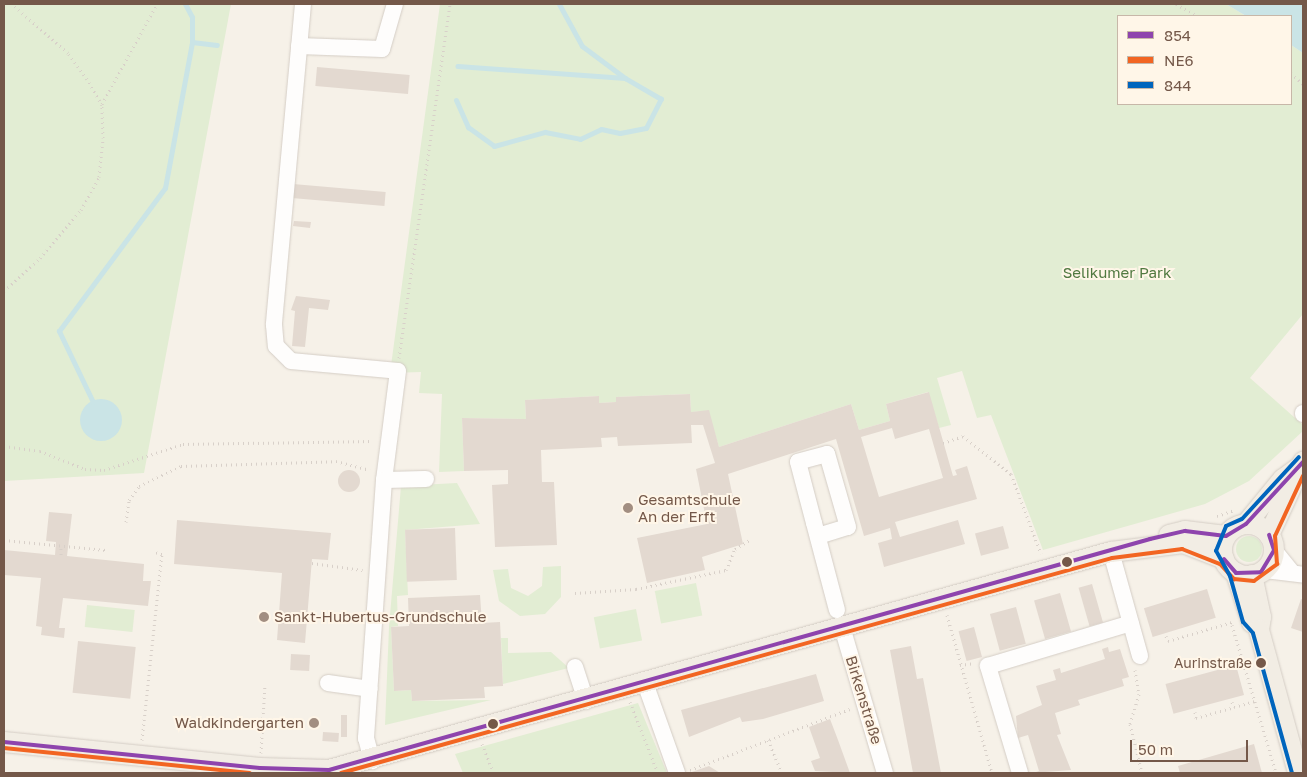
<!DOCTYPE html>
<meta charset="utf-8">
<style>
body{margin:0}
#map{position:relative;width:1307px;height:777px;overflow:hidden;background:#f6f1e8;font-family:"Golos Text",sans-serif}
div>[style]{position:absolute}
[style*='--x']{left:calc(var(--x)*1px);top:calc(var(--y)*1px);width:calc(var(--w)*1px);rotate:calc(var(--a)*1deg)}
.green>*{inset:0;background:#e2edd3;transform-origin:0 0}
.round{border-radius:50%}
.water>*{inset:0;background:#cae4e6}
.stream>*{height:5px;margin:-2.5px;padding:0 2.5px;transform-origin:2.5px;border-radius:2.5px;background:#cae4e6}
.building>*{inset:0;background:#e3d9d0;transform-origin:0 0}
.path>*{height:3px;margin-top:-1.5px;transform-origin:0;background:repeating-linear-gradient(90deg,#d8d0c9 0 1px,transparent 0 5px)}
.roads{filter:drop-shadow(0 0 1px #d4cdc5) drop-shadow(0 0 1px #d4cdc5)}
.minor>*{height:16px;margin:-8px;padding:0 8px;transform-origin:8px;border-radius:8px;background:#fefdfc}
.major>*{height:20px;margin:-10px;padding:0 10px;transform-origin:10px;border-radius:10px;background:#f2ede4}
.major>.ring{margin:-10px;padding:0;box-sizing:content-box;background:none;border:20px solid #f2ede4;border-radius:50%}
.bus-1>*{height:4px;margin:-2px;padding:0 2px;transform-origin:2px;border-radius:2px;background:#8e44ad}
.bus-2>*{height:4px;margin:-2px;padding:0 2px;transform-origin:2px;border-radius:2px;background:#f26522}
.bus-3>*{height:4px;margin:-2px;padding:0 2px;transform-origin:2px;border-radius:2px;background:#0065bd}
.dots>*{width:14px;height:14px;translate:-50% -50%;box-sizing:border-box;border:2px solid #fff6e8;border-radius:50%}
span{translate:-50% -50%;white-space:nowrap;text-align:center;line-height:1.15;-webkit-text-stroke:4px #fff6e8;paint-order:stroke}
.bus-label{font-size:14px;color:#745849}
.right{translate:-100% -50%;text-align:right}
.park-label{font-size:15px;color:#517941}
.poi-label{font-size:15px;color:#745849}
.left{translate:0 -50%;text-align:left}
.street-label{font-size:15px;color:#745849}
.frame{position:absolute;inset:0;border:5px solid #745849;pointer-events:none}
.legend{position:absolute;left:1117px;top:15px;width:175px;height:90px;box-sizing:border-box;background:#fff6e8;border:1px solid #c7b7a8;margin:0;padding:6px 9px;list-style:none;font-size:15px;color:#745849}
.legend li{display:flex;align-items:center;gap:10px;height:25px}
.legend b{width:25px;border:1px solid #c7b7a8}
.scale{position:absolute;left:1130px;top:740px;width:118px;height:22px;box-sizing:border-box;border:2px solid #745849;border-top:0;padding-left:6px;font-size:15px;line-height:18px;white-space:nowrap;color:#745849;-webkit-text-stroke:4px #fff6e8;paint-order:stroke}
</style>
<div id="map">
<div class="green">
<div style="clip-path:polygon(4px 4px,231px 4px,144px 473px,4px 481px)"></div>
<div style="clip-path:polygon(440px 4px,1226px 4px,1246px 16px,1118px 16px,1118px 104px,1291px 104px,1291px 45px,1303px 53px,1303px 314px,1250px 378px,1303px 425px,1303px 431px,1249px 481px,1205px 504px,1043px 550px,991px 415px,977px 418px,962px 371px,937px 378px,951px 425px,939px 428px,928px 392px,886px 404px,890px 421px,859px 430px,851px 404px,719px 447px,708px 411px,691px 412px,690px 394px,616px 397px,616px 402px,599px 403px,599px 396px,525px 400px,526px 419px,462px 418px,464px 471px,439px 472px,442px 394px,419px 393px,421px 372px,390px 373px)"></div>
<div style="clip-path:polygon(457px 483px,480px 524px,405px 530px,408px 595px,397px 596px,398px 626px,391px 627px,394px 691px,411px 690px,412px 701px,491px 700px,385px 725px,389px 627px,401px 486px)"></div>
<div class="round" style="left:1236px;top:536px;width:26px;height:26px"></div>
<div style="clip-path:polygon(561px 566px,561px 597px,545px 614px,520px 616px,499px 601px,493px 570px,508px 569px,511px 588px,528px 596px,542px 586px,543px 567px)"></div>
<div style="left:696px;top:583px;width:33px;height:42px;rotate:79deg"></div>
<div style="left:87px;top:605px;width:48px;height:22px;rotate:6deg"></div>
<div style="left:636px;top:609px;width:32px;height:43px;rotate:79deg"></div>
<div style="clip-path:polygon(501px 638px,508px 638px,508px 653px,551px 652px,569px 668px,503px 684px)"></div>
<div style="clip-path:polygon(638px 703px,667px 773px,463px 773px,455px 754px)"></div>
</div>
<div class="water">
<div style="clip-path:polygon(1226px 4px,1303px 4px,1303px 53px,1291px 45px,1291px 16px,1246px 16px)"></div>
<div class="round" style="left:80px;top:399px;width:42px;height:42px"></div>
</div>
<div class="stream">
<div style="--x:559;--y:4;--w:48;--a:61.3"></div>
<div style="--x:582;--y:46;--w:54;--a:36.7"></div>
<div style="--x:192;--y:42;--w:25;--a:7"></div>
<div style="--x:456;--y:100;--w:30;--a:66"></div>
<div style="--x:468;--y:127;--w:32;--a:36"></div>
<div style="--x:494;--y:146;--w:53;--a:-15.4"></div>
<div style="--x:545;--y:132;--w:36;--a:11"></div>
<div style="--x:580;--y:139;--w:23;--a:-25"></div>
<div style="--x:601;--y:129;--w:19;--a:12"></div>
<div style="--x:620;--y:133;--w:26;--a:-11"></div>
<div style="--x:646;--y:128;--w:33;--a:-63"></div>
<div style="--x:661;--y:99;--w:42;--a:-149.7"></div>
<div style="--x:625;--y:78;--w:168;--a:-175.9"></div>
<div style="--x:93;--y:402;--w:79;--a:-115.6"></div>
<div style="--x:59;--y:331;--w:178;--a:-53.5"></div>
<div style="--x:165;--y:188;--w:148;--a:-79.5"></div>
<div style="--x:192;--y:42;--w:25;--a:-90"></div>
<div style="--x:192;--y:17;--w:15;--a:-118"></div>
</div>
<div class="building">
<div style="left:317px;top:67px;width:93px;height:19px;rotate:5deg"></div>
<div style="left:293px;top:184px;width:93px;height:14px;rotate:5deg"></div>
<div style="clip-path:polygon(294px 221px,311px 222px,310px 228px,293px 226px)"></div>
<div style="clip-path:polygon(296px 296px,330px 300px,328px 310px,309px 308px,305px 347px,292px 346px,295px 311px,291px 310px)"></div>
<div style="clip-path:polygon(evenodd,929px 392px,953px 476px,957px 475px,955px 470px,967px 466px,977px 499px,895px 522px,900px 537px,958px 520px,965px 544px,884px 567px,878px 543px,892px 539px,890px 528px,864px 536px,836px 439px,728px 474px,743px 544px,702px 557px,705px 570px,647px 583px,637px 538px,707px 524px,696px 469px,715px 463px,703px 425px,691px 425px,692px 443px,618px 446px,617px 437px,601px 438px,602px 447px,541px 450px,542px 482px,554px 482px,557px 545px,495px 547px,492px 485px,508px 484px,508px 470px,464px 471px,462px 418px,526px 419px,525px 400px,599px 396px,599px 403px,616px 402px,616px 397px,690px 394px,691px 412px,709px 410px,719px 447px,851px 404px,859px 430px,890px 421px,886px 404px,929px 392px,892px 428px,895px 439px,929px 429px,943px 478px,879px 497px,861px 437px,892px 428px)"></div>
<div class="round" style="left:338px;top:470px;width:22px;height:22px"></div>
<div style="clip-path:polygon(49px 512px,72px 514px,67px 556px,144px 564px,143px 581px,151px 581px,148px 606px,63px 598px,59px 628px,65px 628px,64px 638px,41px 635px,42px 627px,36px 626px,41px 578px,4px 575px,4px 550px,55px 555px,56px 542px,46px 541px)"></div>
<div style="clip-path:polygon(177px 520px,331px 533px,328px 560px,312px 559px,305px 643px,277px 640px,282px 573px,174px 564px)"></div>
<div style="left:1003px;top:526px;width:23px;height:29px;rotate:75deg"></div>
<div style="left:455px;top:528px;width:52px;height:50px;rotate:88deg"></div>
<div style="left:1092px;top:584px;width:40px;height:14px;rotate:74deg"></div>
<div style="left:1207px;top:589px;width:30px;height:66px;rotate:73deg"></div>
<div style="left:1060px;top:593px;width:40px;height:27px;rotate:74deg"></div>
<div style="clip-path:polygon(480px 595px,482px 623px,500px 622px,503px 686px,484px 687px,485px 698px,412px 701px,411px 690px,394px 691px,391px 627px,409px 626px,408px 598px)"></div>
<div style="clip-path:polygon(1301px 599px,1303px 600px,1303px 632px,1291px 628px)"></div>
<div style="left:1016px;top:607px;width:38px;height:27px;rotate:75deg"></div>
<div style="left:974px;top:627px;width:31px;height:16px;rotate:75deg"></div>
<div style="left:78px;top:641px;width:58px;height:52px;rotate:6deg"></div>
<div style="clip-path:polygon(911px 646px,917px 679px,923px 678px,941px 773px,913px 773px,890px 650px)"></div>
<div style="clip-path:polygon(1108px 647px,1109px 652px,1120px 649px,1129px 677px,1122px 679px,1124px 686px,1078px 700px,1080px 705px,1055px 713px,1061px 734px,1057px 735px,1071px 770px,1033px 773px,1039px 771px,1028px 735px,1018px 738px,1016px 716px,1042px 705px,1036px 686px,1056px 680px,1053px 670px,1060px 668px,1061px 673px,1105px 659px,1102px 649px)"></div>
<div style="left:291px;top:654px;width:19px;height:16px;rotate:3deg"></div>
<div style="left:1236px;top:665px;width:31px;height:73px;rotate:75deg"></div>
<div style="clip-path:polygon(816px 674px,824px 701px,763px 719px,742px 722px,740px 717px,689px 737px,681px 710px)"></div>
<div style="left:341px;top:715px;width:6px;height:22px"></div>
<div style="clip-path:polygon(830px 719px,838px 740px,850px 773px,815px 771px,811px 761px,820px 758px,809px 727px)"></div>
<div style="left:323px;top:732px;width:16px;height:9px;rotate:4deg"></div>
<div style="clip-path:polygon(1254px 744px,1262px 773px,1180px 773px,1178px 766px)"></div>
<div style="clip-path:polygon(709px 766px,720px 773px,689px 773px)"></div>
</div>
<div class="path">
<div style="--x:1176;--y:4;--w:25;--a:29"></div>
<div style="--x:1291;--y:73;--w:16;--a:43"></div>
<div style="--x:102;--y:104;--w:114;--a:-61.2"></div>
<div style="--x:4;--y:291;--w:49;--a:-42.5"></div>
<div style="--x:40;--y:258;--w:63;--a:-49.5"></div>
<div style="--x:81;--y:210;--w:38;--a:-61"></div>
<div style="--x:99;--y:177;--w:39;--a:-84"></div>
<div style="--x:103;--y:138;--w:33;--a:-92"></div>
<div style="--x:102;--y:105;--w:30;--a:-120"></div>
<div style="--x:87;--y:79;--w:32;--a:-126"></div>
<div style="--x:68;--y:53;--w:74;--a:-138.8"></div>
<div style="--x:399;--y:358;--w:358;--a:-81.8"></div>
<div style="--x:943;--y:443;--w:21;--a:-19"></div>
<div style="--x:963;--y:436;--w:61;--a:38.4"></div>
<div style="--x:1011;--y:474;--w:85;--a:69.4"></div>
<div style="--x:4;--y:446;--w:36;--a:8"></div>
<div style="--x:40;--y:451;--w:48;--a:21.8"></div>
<div style="--x:85;--y:469;--w:19;--a:3"></div>
<div style="--x:104;--y:470;--w:83;--a:-18.2"></div>
<div style="--x:183;--y:444;--w:190;--a:-0.9"></div>
<div style="--x:1217;--y:516;--w:18;--a:-19"></div>
<div style="--x:126;--y:522;--w:22;--a:-82"></div>
<div style="--x:129;--y:500;--w:17;--a:-54"></div>
<div style="--x:139;--y:486;--w:47;--a:-25.5"></div>
<div style="--x:181;--y:466;--w:155;--a:-1.8"></div>
<div style="--x:336;--y:461;--w:35;--a:15"></div>
<div style="--x:4;--y:540;--w:102;--a:5.6"></div>
<div style="--x:61;--y:555;--w:8;--a:-90"></div>
<div style="--x:312;--y:563;--w:51;--a:7.8"></div>
<div style="--x:575;--y:593;--w:61;--a:-3.8"></div>
<div style="--x:636;--y:589;--w:92;--a:-11.9"></div>
<div style="--x:726;--y:570;--w:23;--a:-67"></div>
<div style="--x:735;--y:549;--w:19;--a:-32"></div>
<div style="--x:947;--y:615;--w:164;--a:74.1"></div>
<div style="--x:1232;--y:625;--w:154;--a:73.4"></div>
<div style="--x:1166;--y:636;--w:5;--a:68"></div>
<div style="--x:1168;--y:641;--w:67;--a:-16.5"></div>
<div style="--x:960;--y:665;--w:15;--a:-8"></div>
<div style="--x:1135;--y:670;--w:24;--a:81"></div>
<div style="--x:1139;--y:694;--w:31;--a:107"></div>
<div style="--x:1130;--y:724;--w:50;--a:76.2"></div>
<div style="--x:630;--y:702;--w:76;--a:68.5"></div>
<div style="--x:1232;--y:702;--w:5;--a:68"></div>
<div style="--x:1234;--y:707;--w:22;--a:-16"></div>
<div style="--x:1195;--y:712;--w:6;--a:81"></div>
<div style="--x:1196;--y:718;--w:40;--a:-16"></div>
<div style="--x:142;--y:740;--w:187;--a:-83.9"></div>
<div style="--x:162;--y:554;--w:7;--a:-164"></div>
<div style="--x:768;--y:740;--w:36;--a:67"></div>
<div style="--x:482;--y:744;--w:31;--a:68"></div>
<div style="--x:261;--y:753;--w:69;--a:-86.7"></div>
<div style="--x:690;--y:770;--w:171;--a:-20.9"></div>
</div>
<div class="roads">
<div class="minor">
<div style="--x:303;--y:4;--w:322;--a:95.2"></div>
<div style="--x:274;--y:325;--w:21;--a:85"></div>
<div style="--x:276;--y:346;--w:21;--a:45"></div>
<div style="--x:291;--y:361;--w:107;--a:5.3"></div>
<div style="--x:398;--y:371;--w:110;--a:97.3"></div>
<div style="--x:384;--y:480;--w:259;--a:94"></div>
<div style="--x:366;--y:738;--w:24;--a:75"></div>
<div style="--x:299;--y:46;--w:83;--a:2.1"></div>
<div style="--x:382;--y:49;--w:47;--a:-73.9"></div>
<div style="--x:1303;--y:414;--w:1;--a:-90"></div>
<div style="--x:384;--y:480;--w:42;--a:-1.4"></div>
<div style="--x:818;--y:536;--w:31;--a:-17"></div>
<div style="--x:848;--y:527;--w:76;--a:-106"></div>
<div style="--x:827;--y:454;--w:30;--a:165"></div>
<div style="--x:798;--y:462;--w:63;--a:75.3"></div>
<div style="--x:814;--y:523;--w:90;--a:75.2"></div>
<div style="--x:1274;--y:550;--w:28;--a:51"></div>
<div style="--x:1111;--y:552;--w:108;--a:74.4"></div>
<div style="--x:1265;--y:570;--w:38;--a:7"></div>
<div style="--x:842;--y:627;--w:152;--a:73.6"></div>
<div style="--x:575;--y:667;--w:36;--a:72"></div>
<div style="--x:328;--y:683;--w:42;--a:8.1"></div>
<div style="--x:645;--y:683;--w:96;--a:70.4"></div>
<div style="--x:1020;--y:773;--w:112;--a:-106.7"></div>
<div style="--x:988;--y:666;--w:149;--a:-16.7"></div>
</div>
<div class="major">
<div style="--x:1246;--y:524;--w:58;--a:-50.6"></div>
<div style="--x:1283;--y:479;--w:22;--a:-36"></div>
<div class="ring" style="left:1222px;top:524px;width:32px;height:32px"></div>
<div style="--x:1169;--y:535;--w:16;--a:-14"></div>
<div style="--x:1185;--y:531;--w:41;--a:7"></div>
<div style="--x:1269;--y:535;--w:81;--a:-65"></div>
<div style="--x:1236;--y:573;--w:52;--a:72.3"></div>
<div style="--x:1252;--y:575;--w:43;--a:77.9"></div>
<div style="--x:1261;--y:617;--w:13;--a:99"></div>
<div style="--x:1259;--y:630;--w:148;--a:74.7"></div>
<div style="--x:4;--y:742;--w:257;--a:5.8"></div>
<div style="--x:260;--y:768;--w:69;--a:1.7"></div>
<div style="--x:329;--y:770;--w:812;--a:-15.58"></div>
<div style="--x:1111;--y:552;--w:73;--a:-7.1"></div>
<div style="--x:1183;--y:543;--w:44;--a:21.3"></div>
</div>
</div>
<div class="bus-1">
<div style="--x:1226;--y:536;--w:23;--a:-31"></div>
<div style="--x:1246;--y:524;--w:84;--a:-47.4"></div>
<div style="--x:1224;--y:559;--w:18;--a:49"></div>
<div style="--x:1236;--y:573;--w:25;--a:-2"></div>
<div style="--x:1261;--y:572;--w:26;--a:-59"></div>
<div style="--x:1274;--y:550;--w:16;--a:-108"></div>
<div style="--x:4;--y:742;--w:257;--a:5.8"></div>
<div style="--x:260;--y:768;--w:69;--a:1.7"></div>
<div style="--x:329;--y:770;--w:853;--a:-15.71"></div>
<div style="--x:1150;--y:539;--w:36;--a:-13"></div>
<div style="--x:1185;--y:531;--w:41;--a:7"></div>
</div>
<div class="bus-2">
<div style="--x:4;--y:748;--w:247;--a:5.8"></div>
<div style="--x:341;--y:773;--w:800;--a:-15.58"></div>
<div style="--x:1112;--y:558;--w:71;--a:-7.3"></div>
<div style="--x:1182;--y:549;--w:41;--a:21.5"></div>
<div style="--x:1220;--y:564;--w:21;--a:47"></div>
<div style="--x:1234;--y:579;--w:20;--a:6"></div>
<div style="--x:1254;--y:581;--w:29;--a:-36"></div>
<div style="--x:1277;--y:564;--w:28;--a:-94"></div>
<div style="--x:1275;--y:536;--w:66;--a:-65"></div>
</div>
<div class="bus-3">
<div style="--x:1292;--y:773;--w:145;--a:-105.6"></div>
<div style="--x:1253;--y:633;--w:15;--a:-132"></div>
<div style="--x:1243;--y:622;--w:48;--a:-105.8"></div>
<div style="--x:1230;--y:576;--w:29;--a:-119"></div>
<div style="--x:1216;--y:551;--w:27;--a:-68"></div>
<div style="--x:1226;--y:526;--w:17;--a:-24"></div>
<div style="--x:1242;--y:519;--w:84;--a:-47.4"></div>
</div>
<div class="dots">
<div style="left:628px;top:508px;background:#a28e81"></div>
<div style="left:1067px;top:562px;background:#745849"></div>
<div style="left:264px;top:617px;background:#a28e81"></div>
<div style="left:1261px;top:663px;background:#745849"></div>
<div style="left:314px;top:723px;background:#a28e81"></div>
<div style="left:493px;top:724px;background:#745849"></div>
</div>
<div class="bus-label">
<span class="right" style="left:1252px;top:663px">Aurinstraße</span>
</div>
<div class="park-label">
<span style="left:1117px;top:273px">Selikumer Park</span>
</div>
<div class="poi-label">
<span class="left" style="left:638px;top:508px">Gesamtschule<br>An der Erft</span>
<span class="left" style="left:274px;top:617px">Sankt-Hubertus-Grundschule</span>
<span class="right" style="left:304px;top:723px">Waldkindergarten</span>
</div>
<div class="street-label">
<span style="left:864px;top:700px;rotate:73deg">Birkenstraße</span>
</div>
<div class="frame"></div>
<ul class="legend">
<li><b style="height:6px;background:#8e44ad"></b>854</li>
<li><b style="height:6px;background:#f26522"></b>NE6</li>
<li><b style="height:6px;background:#0065bd"></b>844</li>
</ul>
<div class="scale">50 m</div>
</div>
